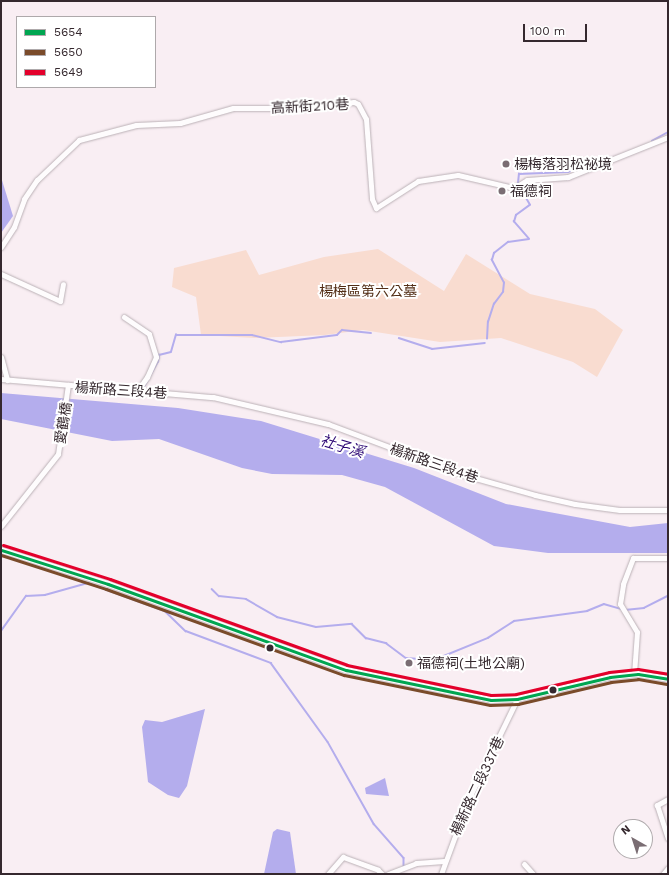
<!DOCTYPE html>
<meta charset="utf-8">
<style>
body{margin:0}
#map{position:relative;width:669px;height:875px;overflow:hidden;background:#f9eef3;font-family:"Work Sans","Noto Sans TC",sans-serif}
div>[style]{position:absolute}
[style*='--x']{left:calc(var(--x)*1px);top:calc(var(--y)*1px);width:calc(var(--w)*1px);rotate:calc(var(--a)*1deg)}
.green>*{inset:0;background:#f9dcd0}
.water>*{inset:0;background:#b4aded}
.stream>*{height:1.5px;margin:-0.75px;padding:0 0.75px;transform-origin:0.75px;border-radius:0.75px;background:#b4aded}
.roads{filter:drop-shadow(0 0 1px #bbb1b6) drop-shadow(0 0 1px #bbb1b6)}
.minor>*{height:5px;margin:-2.5px;padding:0 2.5px;transform-origin:2.5px;border-radius:2.5px;background:#fefcfd}
.major>*{height:6px;margin:-3px;padding:0 3px;transform-origin:3px;border-radius:3px;background:#fefcfd}
.bus-1>*{height:3px;margin:-1.5px;padding:0 1.5px;transform-origin:1.5px;border-radius:1.5px;background:#00a651}
.bus-2>*{height:3px;margin:-1.5px;padding:0 1.5px;transform-origin:1.5px;border-radius:1.5px;background:#7a4b2a}
.bus-3>*{height:3px;margin:-1.5px;padding:0 1.5px;transform-origin:1.5px;border-radius:1.5px;background:#e4002b}
.dots>*{width:11px;height:11px;translate:-50% -50%;box-sizing:border-box;border:2px solid #fff;border-radius:50%}
span{translate:-50% -50%;white-space:nowrap;text-align:center;line-height:1.15;-webkit-text-stroke:4px #fff;paint-order:stroke}
.street-label{font-size:14px;color:#35282e}
.poi-label{font-size:14px;color:#35282e}
.left{translate:0 -50%;text-align:left}
.park-label{font-size:14px;color:#522e16}
.water-label{font-size:15px;color:#2b0673;font-style:italic}
.frame{position:absolute;inset:0;border:2px solid #35282e;pointer-events:none}
.legend{position:absolute;left:16px;top:16px;width:140px;height:72px;box-sizing:border-box;background:#fff;border:1px solid #aea9ab;margin:0;padding:5px 7px;list-style:none;font-size:12px;color:#35282e}
.legend li{display:flex;align-items:center;gap:8px;height:20px}
.legend b{width:20px;border:1px solid #aea9ab}
.north{position:absolute;left:613px;top:819px;width:40px;height:40px;box-sizing:border-box;background:#fff;border:1px solid #aea9ab;border-radius:50%;rotate:321deg;font-size:11px;font-weight:700;line-height:16px;text-align:center;color:#35282e}
.north::after{content:'';display:block;margin:auto;width:14px;height:18px;background:#7a6d73;clip-path:polygon(50% 0,100% 100%,50% 72%,0 100%)}
.scale{position:absolute;left:523px;top:24px;width:64px;height:18px;box-sizing:border-box;border:2px solid #35282e;border-top:0;padding-left:5px;font-size:12px;line-height:14px;white-space:nowrap;color:#35282e;-webkit-text-stroke:3px #fff;paint-order:stroke}
</style>
<div id="map">
<div class="green">
<div style="clip-path:polygon(378px 249px,444px 291px,466px 254px,530px 294px,595px 309px,623px 330px,597px 377px,573px 362px,501px 338px,440px 342px,363px 330px,325px 335px,255px 338px,201px 335px,196px 297px,172px 287px,174px 268px,246px 250px,259px 275px,324px 257px)"></div>
</div>
<div class="water">
<div style="clip-path:polygon(1px 177px,13px 216px,1px 233px)"></div>
<div style="clip-path:polygon(1px 393px,178px 408px,261px 421px,414px 468px,506px 504px,630px 527px,668px 523px,668px 553px,548px 553px,494px 546px,385px 487px,342px 475px,272px 474px,242px 468px,159px 439px,112px 441px,1px 419px)"></div>
<div style="clip-path:polygon(205px 709px,187px 786px,179px 798px,168px 795px,148px 782px,142px 727px,145px 720px,162px 722px)"></div>
<div style="clip-path:polygon(385px 778px,389px 796px,366px 794px,365px 788px)"></div>
<div style="clip-path:polygon(277px 829px,290px 832px,296px 874px,264px 874px,273px 832px)"></div>
</div>
<div class="stream">
<div style="--x:652;--y:141;--w:18;--a:-29"></div>
<div style="--x:518;--y:183;--w:9;--a:-84"></div>
<div style="--x:519;--y:174;--w:49;--a:-2.3"></div>
<div style="--x:568;--y:172;--w:34;--a:-19"></div>
<div style="--x:399;--y:338;--w:35;--a:18"></div>
<div style="--x:432;--y:349;--w:53;--a:-6.5"></div>
<div style="--x:487;--y:339;--w:17;--a:-87"></div>
<div style="--x:488;--y:322;--w:19;--a:-72"></div>
<div style="--x:494;--y:304;--w:15;--a:-53"></div>
<div style="--x:503;--y:292;--w:9;--a:-84"></div>
<div style="--x:504;--y:283;--w:26;--a:-118"></div>
<div style="--x:492;--y:260;--w:7;--a:-74"></div>
<div style="--x:494;--y:253;--w:18;--a:-38"></div>
<div style="--x:508;--y:242;--w:21;--a:-8"></div>
<div style="--x:529;--y:239;--w:23;--a:-131"></div>
<div style="--x:514;--y:222;--w:7;--a:-74"></div>
<div style="--x:516;--y:215;--w:17;--a:-36"></div>
<div style="--x:530;--y:205;--w:22;--a:-120"></div>
<div style="--x:144;--y:387;--w:29;--a:-61"></div>
<div style="--x:158;--y:362;--w:7;--a:-82"></div>
<div style="--x:159;--y:355;--w:12;--a:-14"></div>
<div style="--x:171;--y:352;--w:18;--a:-74"></div>
<div style="--x:176;--y:335;--w:76;--a:0"></div>
<div style="--x:252;--y:335;--w:30;--a:14"></div>
<div style="--x:281;--y:342;--w:56;--a:-7.1"></div>
<div style="--x:337;--y:335;--w:7;--a:-45"></div>
<div style="--x:342;--y:330;--w:29;--a:6"></div>
<div style="--x:212;--y:589;--w:10;--a:45"></div>
<div style="--x:219;--y:596;--w:27;--a:6"></div>
<div style="--x:246;--y:599;--w:36;--a:30"></div>
<div style="--x:277;--y:617;--w:40;--a:14.4"></div>
<div style="--x:316;--y:627;--w:36;--a:-5"></div>
<div style="--x:352;--y:624;--w:20;--a:45"></div>
<div style="--x:366;--y:638;--w:21;--a:14"></div>
<div style="--x:386;--y:643;--w:25;--a:37"></div>
<div style="--x:406;--y:658;--w:28;--a:4"></div>
<div style="--x:434;--y:660;--w:58;--a:-22.2"></div>
<div style="--x:488;--y:638;--w:31;--a:-33"></div>
<div style="--x:514;--y:621;--w:74;--a:-7.8"></div>
<div style="--x:587;--y:611;--w:18;--a:-22"></div>
<div style="--x:604;--y:604;--w:18;--a:16"></div>
<div style="--x:625;--y:610;--w:19;--a:-6"></div>
<div style="--x:644;--y:608;--w:27;--a:-27"></div>
<div style="--x:1;--y:631;--w:43;--a:-54.5"></div>
<div style="--x:26;--y:596;--w:19;--a:-3"></div>
<div style="--x:45;--y:595;--w:45;--a:-15.6"></div>
<div style="--x:88;--y:583;--w:82;--a:20"></div>
<div style="--x:165;--y:611;--w:29;--a:44"></div>
<div style="--x:186;--y:631;--w:91;--a:20.6"></div>
<div style="--x:271;--y:663;--w:97;--a:54.2"></div>
<div style="--x:328;--y:742;--w:94;--a:60.7"></div>
<div style="--x:374;--y:824;--w:45;--a:48.6"></div>
<div style="--x:404;--y:858;--w:8;--a:90"></div>
</div>
<div class="roads">
<div class="minor">
<div style="--x:1;--y:247;--w:24;--a:-57"></div>
<div style="--x:14;--y:227;--w:30;--a:-70"></div>
<div style="--x:24;--y:199;--w:23;--a:-56"></div>
<div style="--x:37;--y:180;--w:58;--a:-43.6"></div>
<div style="--x:79;--y:140;--w:59;--a:-14.7"></div>
<div style="--x:136;--y:125;--w:44;--a:-2.6"></div>
<div style="--x:180;--y:123;--w:55;--a:-15.8"></div>
<div style="--x:233;--y:108;--w:69;--a:0"></div>
<div style="--x:302;--y:108;--w:52;--a:-6.6"></div>
<div style="--x:354;--y:102;--w:4;--a:27"></div>
<div style="--x:358;--y:104;--w:17;--a:62"></div>
<div style="--x:366;--y:119;--w:80;--a:85.7"></div>
<div style="--x:372;--y:199;--w:10;--a:66"></div>
<div style="--x:376;--y:208;--w:50;--a:-32.7"></div>
<div style="--x:418;--y:181;--w:40;--a:-8.5"></div>
<div style="--x:458;--y:175;--w:57;--a:13.1"></div>
<div style="--x:514;--y:188;--w:15;--a:-32"></div>
<div style="--x:527;--y:180;--w:41;--a:-4.2"></div>
<div style="--x:568;--y:177;--w:108;--a:-21.8"></div>
<div style="--x:1;--y:274;--w:65;--a:24.6"></div>
<div style="--x:60;--y:301;--w:17;--a:-80"></div>
<div style="--x:124;--y:317;--w:30;--a:34"></div>
<div style="--x:149;--y:334;--w:24;--a:73"></div>
<div style="--x:156;--y:357;--w:22;--a:114"></div>
<div style="--x:147;--y:377;--w:16;--a:125"></div>
<div style="--x:1;--y:357;--w:24;--a:75"></div>
<div style="--x:1;--y:379;--w:213;--a:4.9"></div>
<div style="--x:213;--y:397;--w:118;--a:13.2"></div>
<div style="--x:328;--y:424;--w:142;--a:20.6"></div>
<div style="--x:461;--y:474;--w:77;--a:15.8"></div>
<div style="--x:535;--y:495;--w:41;--a:12.7"></div>
<div style="--x:575;--y:504;--w:45;--a:7.6"></div>
<div style="--x:620;--y:510;--w:48;--a:0"></div>
<div style="--x:1;--y:526;--w:92;--a:-51.6"></div>
<div style="--x:58;--y:454;--w:70;--a:-81.8"></div>
<div style="--x:634;--y:674;--w:42;--a:-85.9"></div>
<div style="--x:637;--y:632;--w:33;--a:-121"></div>
<div style="--x:620;--y:604;--w:20;--a:-81"></div>
<div style="--x:623;--y:584;--w:28;--a:-69"></div>
<div style="--x:633;--y:558;--w:35;--a:0"></div>
<div style="--x:668;--y:799;--w:13;--a:151"></div>
<div style="--x:657;--y:805;--w:35;--a:72"></div>
<div style="--x:524;--y:864;--w:13;--a:48"></div>
<div style="--x:328;--y:874;--w:23;--a:-49"></div>
<div style="--x:343;--y:857;--w:37;--a:20"></div>
<div style="--x:378;--y:870;--w:6;--a:45"></div>
<div style="--x:388;--y:874;--w:30;--a:-21"></div>
<div style="--x:416;--y:863;--w:28;--a:-4"></div>
<div style="--x:441;--y:874;--w:81;--a:-69.8"></div>
<div style="--x:469;--y:798;--w:110;--a:-64.1"></div>
<div style="--x:663;--y:874;--w:8;--a:-50"></div>
</div>
<div class="major">
<div style="--x:1;--y:550;--w:112;--a:17.6"></div>
<div style="--x:108;--y:584;--w:253;--a:19.9"></div>
<div style="--x:346;--y:670;--w:112;--a:11.8"></div>
<div style="--x:456;--y:693;--w:36;--a:11"></div>
<div style="--x:491;--y:700;--w:26;--a:-2"></div>
<div style="--x:517;--y:699;--w:96;--a:-13.3"></div>
<div style="--x:610;--y:677;--w:28;--a:-6"></div>
<div style="--x:638;--y:674;--w:30;--a:9"></div>
</div>
</div>
<div class="bus-1">
<div style="--x:1;--y:550;--w:112;--a:17.6"></div>
<div style="--x:108;--y:584;--w:253;--a:19.9"></div>
<div style="--x:346;--y:670;--w:148;--a:11.7"></div>
<div style="--x:491;--y:700;--w:26;--a:-2"></div>
<div style="--x:517;--y:699;--w:96;--a:-13.3"></div>
<div style="--x:610;--y:677;--w:28;--a:-6"></div>
<div style="--x:638;--y:674;--w:30;--a:9"></div>
</div>
<div class="bus-2">
<div style="--x:1;--y:555;--w:110;--a:17.9"></div>
<div style="--x:106;--y:589;--w:253;--a:19.9"></div>
<div style="--x:344;--y:675;--w:149;--a:11.6"></div>
<div style="--x:490;--y:705;--w:28;--a:-2"></div>
<div style="--x:518;--y:704;--w:96;--a:-13.3"></div>
<div style="--x:611;--y:682;--w:27;--a:-6"></div>
<div style="--x:638;--y:679;--w:29;--a:10"></div>
</div>
<div class="bus-3">
<div style="--x:3;--y:545;--w:112;--a:17.6"></div>
<div style="--x:110;--y:579;--w:252;--a:19.9"></div>
<div style="--x:347;--y:665;--w:147;--a:11.8"></div>
<div style="--x:491;--y:695;--w:25;--a:-2"></div>
<div style="--x:516;--y:694;--w:96;--a:-13.3"></div>
<div style="--x:609;--y:672;--w:29;--a:-6"></div>
<div style="--x:638;--y:669;--w:30;--a:9"></div>
</div>
<div class="dots">
<div style="left:506px;top:164px;background:#7a6d73"></div>
<div style="left:502px;top:191px;background:#7a6d73"></div>
<div style="left:270px;top:648px;background:#35282e"></div>
<div style="left:409px;top:663px;background:#7a6d73"></div>
<div style="left:553px;top:690px;background:#35282e"></div>
</div>
<div class="street-label">
<span style="left:310px;top:106px;rotate:-3deg">高新街210巷</span>
<span style="left:121px;top:390px;rotate:4deg">楊新路三段4巷</span>
<span style="left:63px;top:423px;rotate:-81deg">愛鶴橋</span>
<span style="left:434px;top:463px;rotate:19deg">楊新路三段4巷</span>
<span style="left:477px;top:786px;rotate:-65deg">楊新路二段337巷</span>
</div>
<div class="poi-label">
<span class="left" style="left:514px;top:164px">楊梅落羽松祕境</span>
<span class="left" style="left:510px;top:191px">福德祠</span>
<span class="left" style="left:417px;top:663px">福德祠(土地公廟)</span>
</div>
<div class="park-label">
<span style="left:368px;top:291px">楊梅區第六公墓</span>
</div>
<div class="water-label">
<span style="left:342px;top:447px;rotate:17deg">社子溪</span>
</div>
<div class="frame"></div>
<ul class="legend">
<li><b style="height:5px;background:#00a651"></b>5654</li>
<li><b style="height:5px;background:#7a4b2a"></b>5650</li>
<li><b style="height:5px;background:#e4002b"></b>5649</li>
</ul>
<div class="north">N</div>
<div class="scale">100 m</div>
</div>
